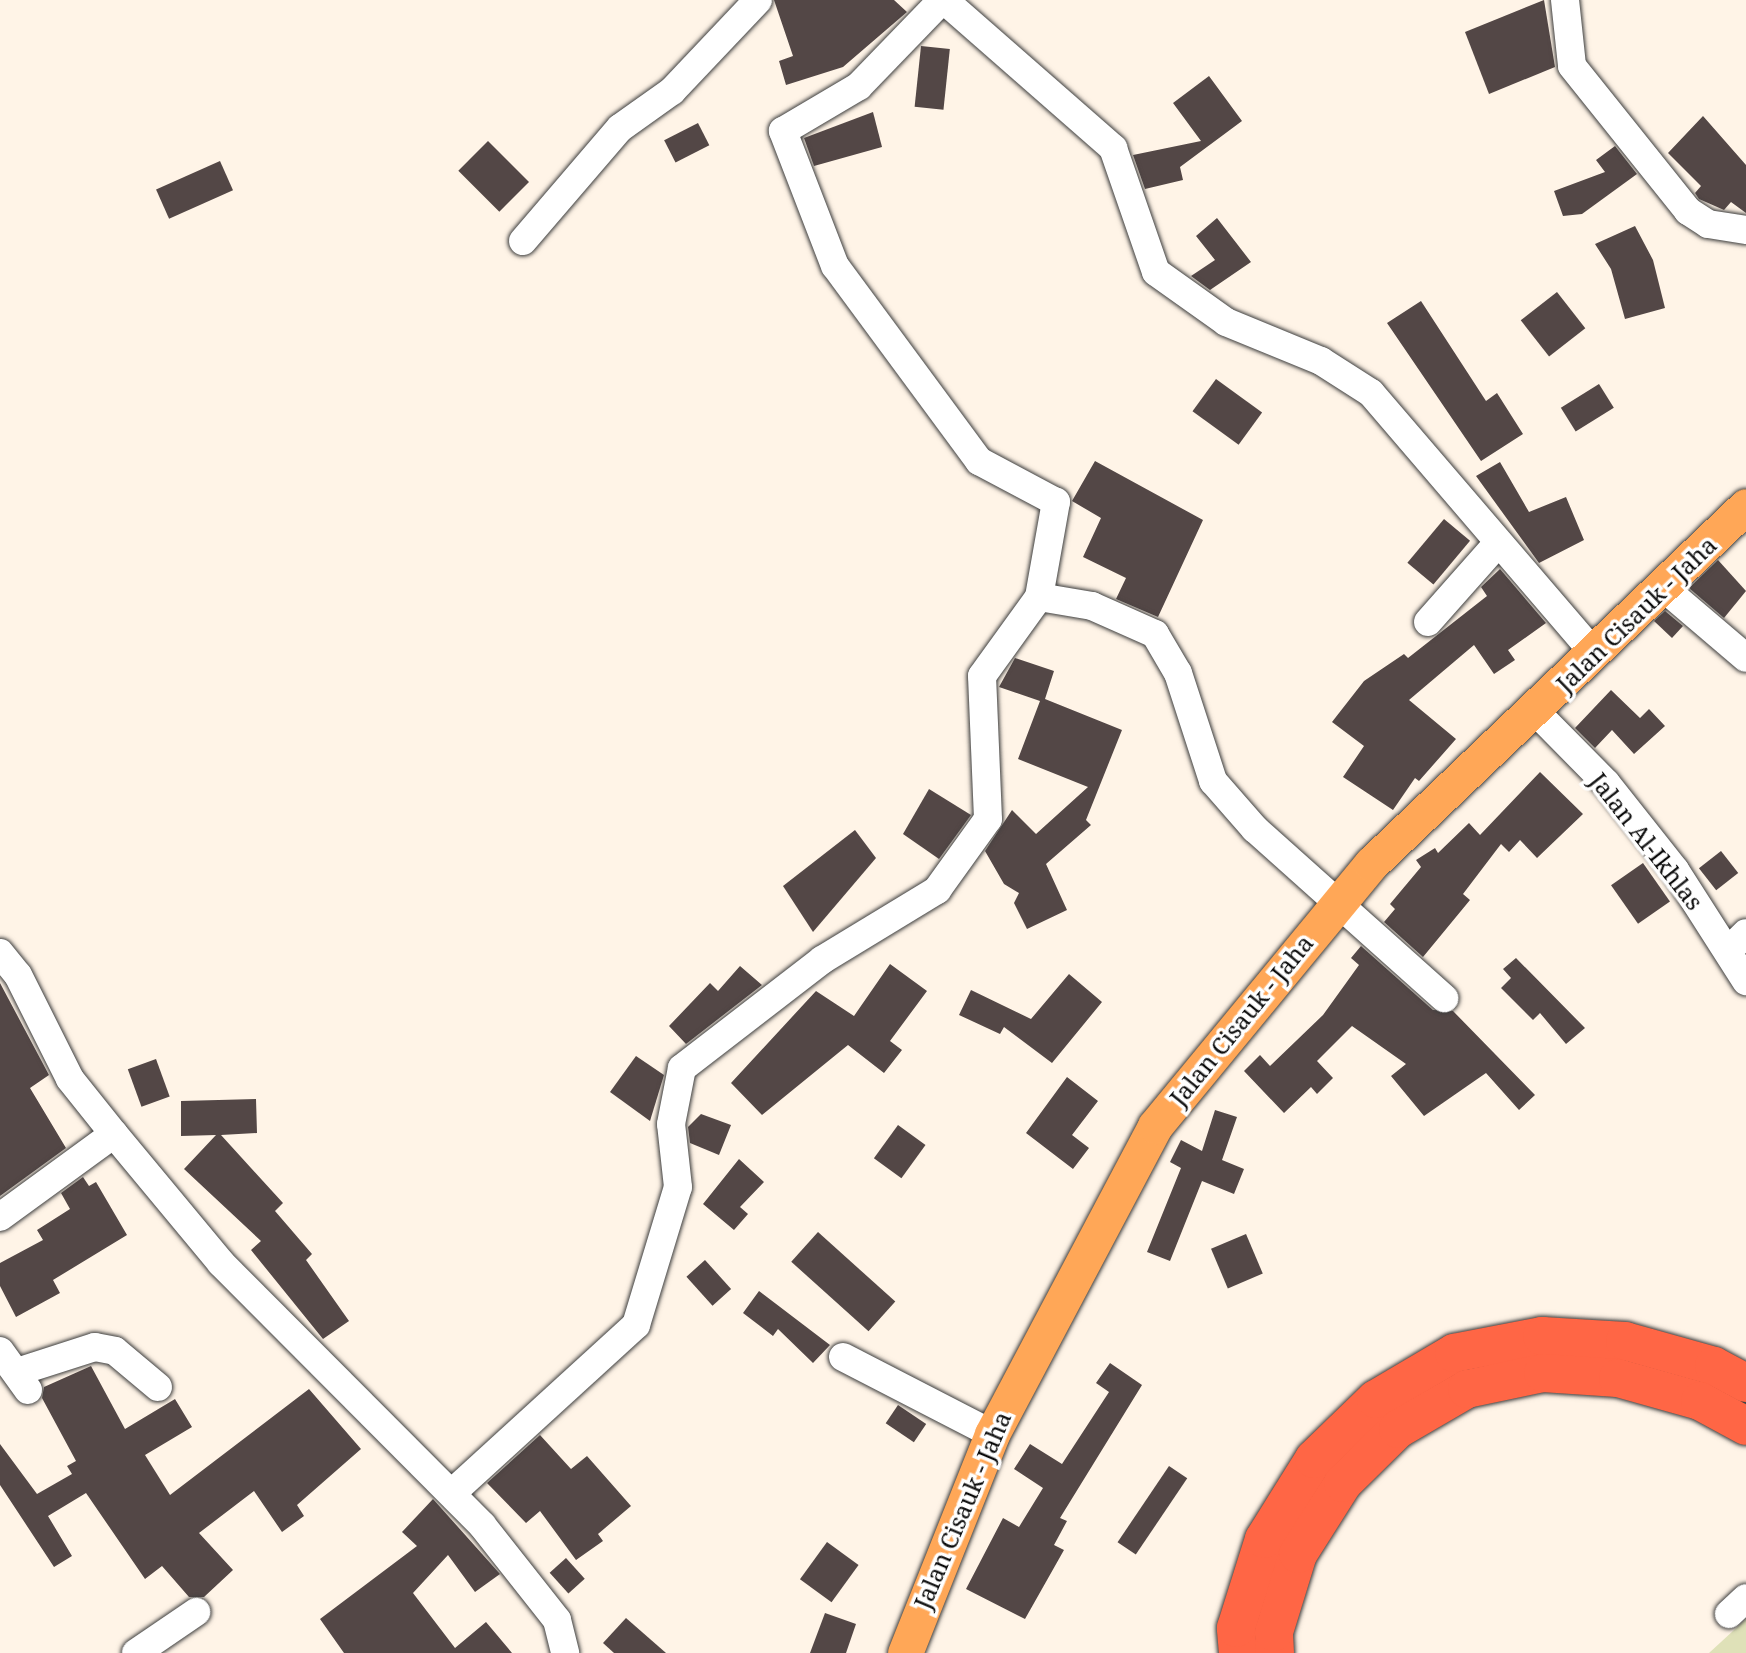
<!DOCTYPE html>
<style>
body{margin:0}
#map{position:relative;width:1746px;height:1653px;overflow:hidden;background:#fff4e7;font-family:"Noto Serif",serif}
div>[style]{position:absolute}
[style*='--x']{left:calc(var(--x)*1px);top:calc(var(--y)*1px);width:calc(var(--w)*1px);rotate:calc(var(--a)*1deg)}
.cemetery>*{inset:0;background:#dfe1b8}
.building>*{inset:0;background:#534746;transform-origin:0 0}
.roads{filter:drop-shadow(0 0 2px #3d3d3d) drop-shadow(0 0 2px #3d3d3d)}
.minor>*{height:28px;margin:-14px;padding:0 14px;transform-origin:14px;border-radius:14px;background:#fff}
.major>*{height:35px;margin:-17.5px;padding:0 17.5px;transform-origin:17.5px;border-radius:17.5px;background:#ffa757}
.highway>*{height:38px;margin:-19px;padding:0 19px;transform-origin:19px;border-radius:19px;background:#ff6645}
span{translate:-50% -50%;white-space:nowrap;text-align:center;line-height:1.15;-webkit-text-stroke:7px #fff;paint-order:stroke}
.street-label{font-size:24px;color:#0a0a0a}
</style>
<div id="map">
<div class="cemetery">
<div style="clip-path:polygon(1746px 1619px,1746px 1653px,1709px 1653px)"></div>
</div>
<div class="building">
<div style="clip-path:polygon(774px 0,894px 0,907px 12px,843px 67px,786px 85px,779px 61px,793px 56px)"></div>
<div style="clip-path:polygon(1544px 0,1555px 67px,1489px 94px,1465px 32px)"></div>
<div style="left:921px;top:46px;width:29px;height:61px;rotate:6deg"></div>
<div style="clip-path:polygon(1209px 76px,1242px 121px,1180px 167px,1183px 180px,1145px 189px,1133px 155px,1201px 141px,1173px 103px)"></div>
<div style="clip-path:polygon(873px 112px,882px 147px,814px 166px,804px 138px)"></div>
<div style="clip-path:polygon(1703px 116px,1746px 165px,1746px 213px,1731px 202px,1724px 210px,1699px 199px,1695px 193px,1701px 186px,1668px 153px)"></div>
<div style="left:698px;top:123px;width:25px;height:38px;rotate:63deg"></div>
<div style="left:488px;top:141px;width:58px;height:42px;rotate:45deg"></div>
<div style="clip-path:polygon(1615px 146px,1637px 174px,1582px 214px,1563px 216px,1554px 191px,1605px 172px,1596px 160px)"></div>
<div style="left:220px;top:161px;width:32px;height:70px;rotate:66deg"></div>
<div style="clip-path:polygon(1217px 218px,1251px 262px,1210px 290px,1191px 276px,1215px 260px,1196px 236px)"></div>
<div style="clip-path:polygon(1635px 226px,1653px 260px,1665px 308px,1625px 319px,1611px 269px,1595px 244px)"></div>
<div style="left:1557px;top:292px;width:46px;height:46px;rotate:52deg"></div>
<div style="clip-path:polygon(1421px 301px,1486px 401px,1497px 393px,1523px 434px,1481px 461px,1387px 323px)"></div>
<div style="left:1216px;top:379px;width:57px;height:40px;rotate:36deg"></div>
<div style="left:1599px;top:384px;width:28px;height:45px;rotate:58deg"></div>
<div style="clip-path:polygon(1095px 461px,1203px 520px,1158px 617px,1116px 599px,1126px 578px,1083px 557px,1101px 518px,1072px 501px)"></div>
<div style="clip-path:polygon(1500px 462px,1529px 512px,1566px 497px,1584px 540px,1539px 563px,1476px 476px)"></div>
<div style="left:1444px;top:519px;width:34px;height:57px;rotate:40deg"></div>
<div style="clip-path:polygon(1718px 560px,1746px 591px,1724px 618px,1689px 588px)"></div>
<div style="clip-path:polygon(1500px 569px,1546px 623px,1508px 650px,1515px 660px,1494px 674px,1474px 645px,1409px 700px,1456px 739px,1419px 781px,1415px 778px,1393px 810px,1343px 777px,1364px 746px,1332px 722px,1364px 681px,1404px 654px,1408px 658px,1487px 596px,1481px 587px)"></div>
<div style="clip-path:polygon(1665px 611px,1683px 626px,1672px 638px,1654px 621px)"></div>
<div style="clip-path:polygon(1015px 658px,1054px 671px,1045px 699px,1122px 730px,1086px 820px,1091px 825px,1046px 864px,1067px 910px,1027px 929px,1014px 903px,1019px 893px,1004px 884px,985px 851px,1012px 810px,1036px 834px,1088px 787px,1018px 759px,1040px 701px,999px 687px)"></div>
<div style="clip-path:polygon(1611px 690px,1640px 718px,1649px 709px,1665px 726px,1634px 754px,1612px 730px,1595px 748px,1575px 728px)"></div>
<div style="clip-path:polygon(1540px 772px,1583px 814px,1537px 858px,1520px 840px,1509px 852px,1501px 844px,1463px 894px,1470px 900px,1423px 957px,1384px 922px,1395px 909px,1390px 904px,1421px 867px,1416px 860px,1435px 848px,1438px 853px,1469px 823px,1480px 835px)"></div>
<div style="clip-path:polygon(929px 789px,971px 815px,939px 859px,903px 834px)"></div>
<div style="clip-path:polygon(855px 830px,876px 858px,813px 932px,783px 886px)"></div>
<div style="left:1721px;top:851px;width:28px;height:28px;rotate:52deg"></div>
<div style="left:1643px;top:863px;width:47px;height:39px;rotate:55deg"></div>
<div style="clip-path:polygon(1361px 946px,1433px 1010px,1453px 1011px,1535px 1095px,1519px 1110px,1486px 1073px,1424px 1116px,1391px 1076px,1406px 1064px,1352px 1026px,1317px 1061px,1333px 1078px,1317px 1094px,1311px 1087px,1284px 1113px,1244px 1071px,1260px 1055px,1270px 1066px,1323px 1015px,1359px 965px,1351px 958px)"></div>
<div style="clip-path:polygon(1516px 958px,1585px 1028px,1566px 1044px,1540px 1013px,1533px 1020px,1501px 988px,1511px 978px,1503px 969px)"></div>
<div style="clip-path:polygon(890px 964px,927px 991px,890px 1041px,902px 1050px,884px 1073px,848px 1045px,762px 1115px,731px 1083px,816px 991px,854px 1016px)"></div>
<div style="clip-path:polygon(740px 966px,762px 985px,686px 1044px,669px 1026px,710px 983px,718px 991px)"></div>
<div style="clip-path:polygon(1069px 974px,1102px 1002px,1052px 1063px,1004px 1027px,1000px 1034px,959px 1015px,971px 990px,1031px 1019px)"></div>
<div style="clip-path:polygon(0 983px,49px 1075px,30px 1088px,66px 1148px,0 1196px)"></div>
<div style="clip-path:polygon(636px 1056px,664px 1075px,650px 1121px,610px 1092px)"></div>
<div style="left:156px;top:1059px;width:40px;height:30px;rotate:70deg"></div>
<div style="clip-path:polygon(1067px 1077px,1098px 1101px,1072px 1135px,1089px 1148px,1073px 1169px,1026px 1133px)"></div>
<div style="clip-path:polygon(256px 1099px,257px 1133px,221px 1135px,283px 1203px,275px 1211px,312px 1254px,306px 1260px,349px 1321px,323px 1339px,251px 1250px,261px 1241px,184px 1169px,216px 1135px,181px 1136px,181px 1101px)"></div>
<div style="clip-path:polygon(1215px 1110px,1237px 1117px,1222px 1160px,1244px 1169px,1234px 1194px,1202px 1181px,1170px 1261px,1147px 1252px,1181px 1168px,1170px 1162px,1181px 1140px,1202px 1151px)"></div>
<div style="clip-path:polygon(701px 1114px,731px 1125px,719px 1155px,690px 1143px,688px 1127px)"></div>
<div style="left:898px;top:1125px;width:34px;height:41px;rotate:36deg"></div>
<div style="clip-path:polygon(739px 1159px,764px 1182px,740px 1207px,748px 1214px,734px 1230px,703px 1204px)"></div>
<div style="clip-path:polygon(83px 1177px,89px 1186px,96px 1182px,127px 1235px,53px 1280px,60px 1293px,16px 1317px,0 1286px,0 1263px,43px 1240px,37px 1230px,70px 1209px,61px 1193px)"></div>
<div style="left:818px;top:1232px;width:104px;height:40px;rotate:42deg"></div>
<div style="left:1246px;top:1234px;width:43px;height:38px;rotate:67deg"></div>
<div style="left:705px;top:1260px;width:39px;height:25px;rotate:48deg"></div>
<div style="clip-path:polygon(759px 1291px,830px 1345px,813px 1363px,778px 1329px,773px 1336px,743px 1313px)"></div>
<div style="clip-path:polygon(1110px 1363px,1142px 1385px,1060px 1518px,1067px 1521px,1054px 1545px,1064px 1550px,1025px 1619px,966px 1589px,1003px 1518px,1019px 1527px,1043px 1488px,1014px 1469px,1030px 1444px,1062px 1464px,1109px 1392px,1096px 1383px)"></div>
<div style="clip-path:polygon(91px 1366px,125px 1429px,175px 1399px,192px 1427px,145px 1455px,170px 1495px,309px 1389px,361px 1449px,297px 1505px,304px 1516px,282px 1532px,254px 1491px,199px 1533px,233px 1570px,204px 1597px,189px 1597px,162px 1566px,145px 1579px,86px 1493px,48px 1516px,72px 1556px,54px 1567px,0 1485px,0 1444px,37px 1494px,72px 1474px,67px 1466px,76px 1461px,42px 1398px,44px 1387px)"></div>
<div style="left:898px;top:1405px;width:34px;height:22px;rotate:34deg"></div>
<div style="clip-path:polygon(540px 1435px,571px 1469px,587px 1456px,631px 1506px,598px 1534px,603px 1541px,576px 1560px,540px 1511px,526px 1523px,487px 1483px)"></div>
<div style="left:1169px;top:1466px;width:22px;height:92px;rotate:34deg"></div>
<div style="clip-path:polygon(433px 1499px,500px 1574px,475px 1592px,448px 1555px,413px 1593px,455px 1648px,486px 1622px,512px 1653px,344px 1653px,320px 1619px,417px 1546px,402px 1532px)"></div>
<div style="left:827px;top:1542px;width:39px;height:46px;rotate:36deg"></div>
<div style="left:566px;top:1558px;width:28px;height:22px;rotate:48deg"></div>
<div style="clip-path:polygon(825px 1613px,856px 1624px,846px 1653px,810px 1653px)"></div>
<div style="clip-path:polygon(626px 1618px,666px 1653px,614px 1653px,603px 1643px)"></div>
</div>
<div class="roads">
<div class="minor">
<div style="--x:944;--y:0;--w:225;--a:41.2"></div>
<div style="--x:1113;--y:148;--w:131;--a:70.9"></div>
<div style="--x:1156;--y:272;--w:86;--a:35.5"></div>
<div style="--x:1226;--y:322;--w:103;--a:22.3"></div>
<div style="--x:1321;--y:361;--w:59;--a:32.6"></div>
<div style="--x:1371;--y:393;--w:343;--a:49.4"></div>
<div style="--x:1565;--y:0;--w:66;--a:83.9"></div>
<div style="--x:1572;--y:66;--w:186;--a:51.3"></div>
<div style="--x:1688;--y:211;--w:24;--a:33"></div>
<div style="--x:1708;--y:224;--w:38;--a:9"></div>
<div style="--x:523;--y:241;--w:149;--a:-49.4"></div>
<div style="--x:620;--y:128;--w:64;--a:-35.4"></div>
<div style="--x:672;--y:91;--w:125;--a:-46.6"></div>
<div style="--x:1665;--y:589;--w:106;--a:40.4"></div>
<div style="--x:1039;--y:597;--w:54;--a:9.6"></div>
<div style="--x:1092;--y:606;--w:69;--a:24"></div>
<div style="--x:1155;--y:634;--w:45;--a:59.5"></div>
<div style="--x:1178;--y:673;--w:114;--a:72"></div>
<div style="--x:1213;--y:781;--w:64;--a:48.8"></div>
<div style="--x:1255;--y:829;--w:254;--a:41.8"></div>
<div style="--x:1428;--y:622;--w:104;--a:-48.5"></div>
<div style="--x:1535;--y:711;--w:101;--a:45.4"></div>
<div style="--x:1606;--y:783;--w:111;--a:51.6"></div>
<div style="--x:1675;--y:870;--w:132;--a:57.4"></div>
<div style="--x:1728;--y:951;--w:25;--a:-45"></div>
<div style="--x:0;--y:953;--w:28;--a:51"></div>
<div style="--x:18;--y:975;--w:116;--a:63.4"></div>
<div style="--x:70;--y:1079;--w:70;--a:51.3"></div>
<div style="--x:114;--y:1134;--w:168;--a:50.3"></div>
<div style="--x:221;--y:1263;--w:370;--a:45.1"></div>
<div style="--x:482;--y:1525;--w:121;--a:51.7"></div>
<div style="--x:557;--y:1620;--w:34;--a:76"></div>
<div style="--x:0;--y:1217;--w:141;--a:-36.1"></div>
<div style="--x:0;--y:1351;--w:48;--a:54.3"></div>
<div style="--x:843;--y:1357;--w:168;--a:27.3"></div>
<div style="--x:17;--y:1372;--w:82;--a:-17.8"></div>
<div style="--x:95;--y:1347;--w:20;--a:11"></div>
<div style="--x:115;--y:1351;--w:56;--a:39.9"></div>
<div style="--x:452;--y:1493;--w:249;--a:-42.4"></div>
<div style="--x:636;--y:1325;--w:144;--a:-73.1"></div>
<div style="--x:678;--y:1187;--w:63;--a:-96.3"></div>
<div style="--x:671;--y:1124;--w:57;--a:-78.9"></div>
<div style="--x:682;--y:1068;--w:177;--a:-37.6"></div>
<div style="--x:822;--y:960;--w:135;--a:-31.3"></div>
<div style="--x:937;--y:890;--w:87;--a:-54.3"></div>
<div style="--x:988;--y:819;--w:143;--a:-92.4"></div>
<div style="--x:982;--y:676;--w:97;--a:-54.2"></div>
<div style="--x:1039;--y:597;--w:97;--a:-79.9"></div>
<div style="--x:1056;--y:502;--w:87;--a:-152"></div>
<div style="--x:979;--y:461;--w:242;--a:-126.4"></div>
<div style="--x:835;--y:266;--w:145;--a:-111.1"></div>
<div style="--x:783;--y:131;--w:88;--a:-30.6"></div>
<div style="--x:859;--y:86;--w:120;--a:-46"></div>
<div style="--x:1729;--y:1614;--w:23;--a:-43"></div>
<div style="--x:136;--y:1653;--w:73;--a:-34.3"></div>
</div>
<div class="major">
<div style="--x:905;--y:1653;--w:236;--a:-68.3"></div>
<div style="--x:992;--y:1434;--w:348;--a:-62.1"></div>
<div style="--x:1155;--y:1126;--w:340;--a:-50.5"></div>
<div style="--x:1371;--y:864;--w:518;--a:-43.67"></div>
</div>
<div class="highway">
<div style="--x:1238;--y:1653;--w:25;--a:-95"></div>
<div style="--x:1236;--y:1628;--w:93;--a:-72.5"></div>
<div style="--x:1264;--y:1539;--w:94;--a:-58"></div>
<div style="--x:1314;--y:1459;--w:86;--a:-44.1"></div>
<div style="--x:1376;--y:1399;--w:91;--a:-30.5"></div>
<div style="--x:1454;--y:1353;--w:90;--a:-10.9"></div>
<div style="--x:1542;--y:1336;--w:83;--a:3.4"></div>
<div style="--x:1625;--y:1341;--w:92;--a:15.7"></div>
<div style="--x:1714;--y:1366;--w:36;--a:28"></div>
<div style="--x:1275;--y:1653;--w:21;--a:-93"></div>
<div style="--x:1274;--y:1632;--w:82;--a:-72.9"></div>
<div style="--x:1298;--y:1554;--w:84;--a:-57.6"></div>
<div style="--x:1343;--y:1483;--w:77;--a:-44.5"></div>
<div style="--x:1398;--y:1429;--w:80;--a:-30.1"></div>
<div style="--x:1467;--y:1389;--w:78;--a:-11.9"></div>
<div style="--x:1543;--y:1373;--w:75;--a:3.8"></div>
<div style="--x:1618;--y:1378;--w:85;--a:15.7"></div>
<div style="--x:1700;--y:1401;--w:52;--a:28.5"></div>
</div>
</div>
<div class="street-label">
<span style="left:1636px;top:614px;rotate:-44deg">Jalan Cisauk - Jaha</span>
<span style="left:1647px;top:841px;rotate:52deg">Jalan Al-Ikhlas</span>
<span style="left:1241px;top:1020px;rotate:-51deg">Jalan Cisauk - Jaha</span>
<span style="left:962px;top:1510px;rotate:-67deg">Jalan Cisauk - Jaha</span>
</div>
</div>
